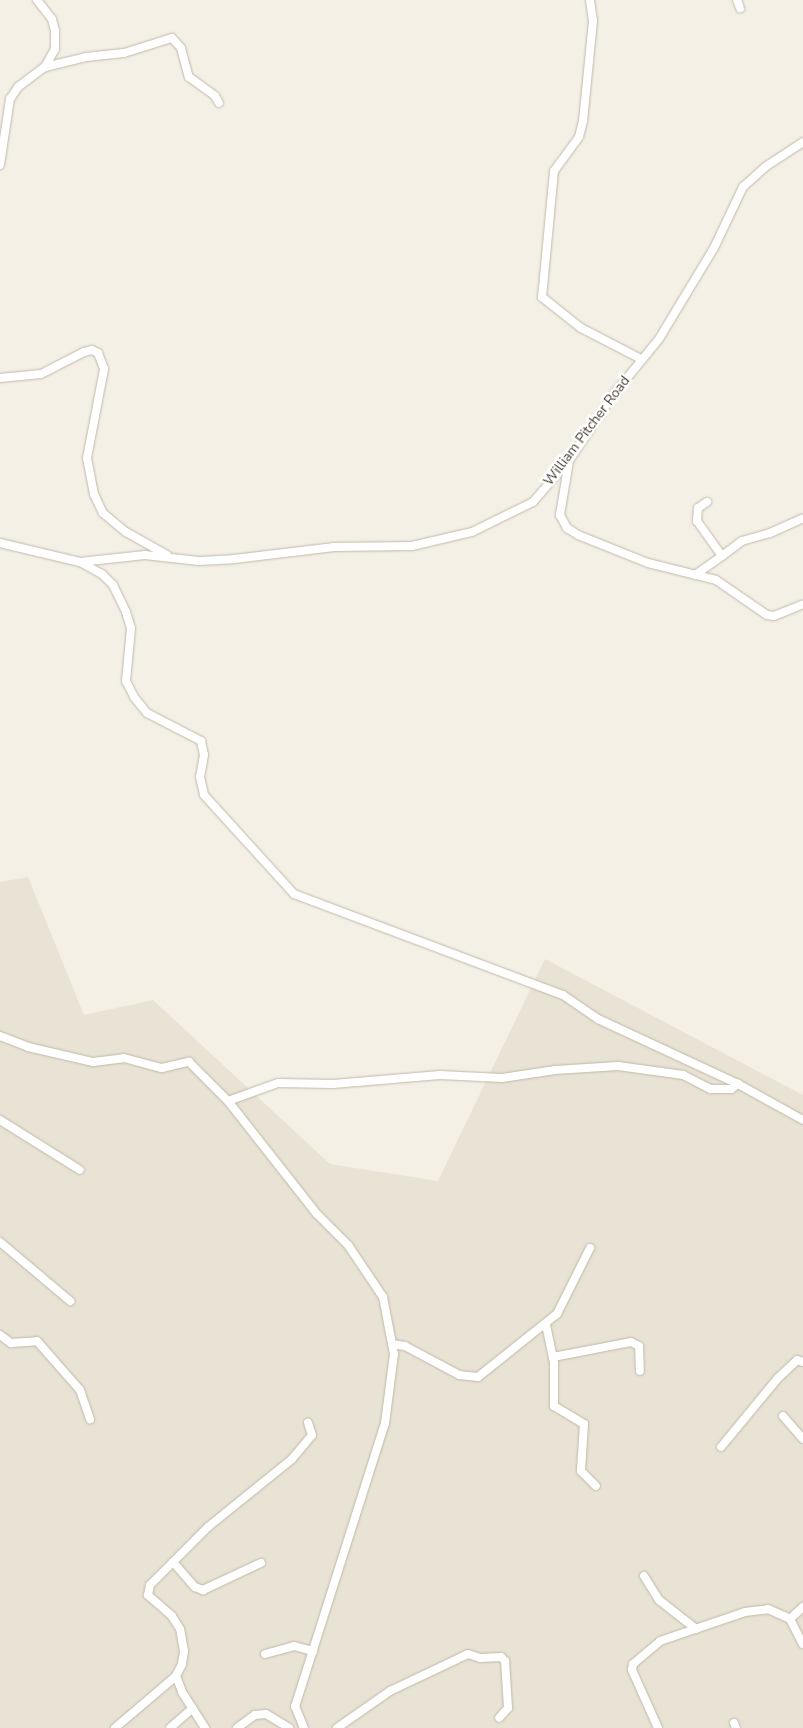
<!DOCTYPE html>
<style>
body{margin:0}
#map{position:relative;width:803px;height:1728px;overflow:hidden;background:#f4f0e6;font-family:"Nunito Sans",sans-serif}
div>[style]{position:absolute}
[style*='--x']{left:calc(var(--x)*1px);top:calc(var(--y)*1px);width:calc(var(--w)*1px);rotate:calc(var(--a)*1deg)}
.residential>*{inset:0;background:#e8e3d4}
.roads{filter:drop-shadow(0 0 1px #c0b9a8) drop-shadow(0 0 1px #c0b9a8)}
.minor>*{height:8px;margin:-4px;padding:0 4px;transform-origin:4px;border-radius:4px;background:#fff}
span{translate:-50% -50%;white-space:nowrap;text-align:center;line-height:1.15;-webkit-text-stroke:5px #fff;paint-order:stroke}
.street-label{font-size:14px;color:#474135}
</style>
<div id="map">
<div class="residential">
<div style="clip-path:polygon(28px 877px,84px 1015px,153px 1000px,330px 1164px,438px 1181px,545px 959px,803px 1095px,803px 1728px,0 1728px,0 882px)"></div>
</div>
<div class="roads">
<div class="minor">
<div style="--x:37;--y:0;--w:24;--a:52"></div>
<div style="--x:52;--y:19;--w:12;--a:76"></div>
<div style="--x:55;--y:31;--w:18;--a:90"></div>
<div style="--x:55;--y:49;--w:21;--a:119"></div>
<div style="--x:590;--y:0;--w:21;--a:82"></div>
<div style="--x:593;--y:21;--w:100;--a:95.7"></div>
<div style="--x:583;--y:121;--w:16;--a:104"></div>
<div style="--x:579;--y:137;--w:42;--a:126.3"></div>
<div style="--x:554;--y:171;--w:127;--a:95.4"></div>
<div style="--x:542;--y:297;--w:50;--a:38.5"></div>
<div style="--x:581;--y:328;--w:68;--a:27.3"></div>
<div style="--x:737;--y:0;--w:9;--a:69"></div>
<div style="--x:0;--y:165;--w:67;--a:-81.4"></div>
<div style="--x:10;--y:99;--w:14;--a:-56"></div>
<div style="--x:18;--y:87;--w:34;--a:-37"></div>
<div style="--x:45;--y:67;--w:42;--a:-13.7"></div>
<div style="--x:86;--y:57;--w:38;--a:-6"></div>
<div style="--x:124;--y:53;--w:50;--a:-17.4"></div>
<div style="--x:172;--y:38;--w:13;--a:48"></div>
<div style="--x:181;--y:48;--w:30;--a:75"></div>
<div style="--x:189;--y:77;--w:32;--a:36"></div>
<div style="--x:215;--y:96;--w:8;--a:60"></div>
<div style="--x:0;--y:378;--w:41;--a:-5.6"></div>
<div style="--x:41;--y:374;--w:48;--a:-27.1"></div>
<div style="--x:84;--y:352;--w:8;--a:-14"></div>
<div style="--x:92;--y:350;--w:7;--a:27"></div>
<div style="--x:98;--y:353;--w:17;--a:69"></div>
<div style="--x:104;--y:369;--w:91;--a:100.8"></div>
<div style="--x:87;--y:458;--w:37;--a:79"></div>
<div style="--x:94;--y:494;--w:21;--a:65"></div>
<div style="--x:103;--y:513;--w:30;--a:40"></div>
<div style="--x:126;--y:532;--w:47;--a:29.3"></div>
<div style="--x:569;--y:461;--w:55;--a:99.5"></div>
<div style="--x:560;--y:515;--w:15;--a:62"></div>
<div style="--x:567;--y:528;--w:13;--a:32"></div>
<div style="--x:578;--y:535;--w:75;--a:21.8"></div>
<div style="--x:648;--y:563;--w:70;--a:14"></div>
<div style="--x:716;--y:580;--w:62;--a:34.5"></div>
<div style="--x:767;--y:615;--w:7;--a:8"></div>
<div style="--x:774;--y:616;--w:31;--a:-22"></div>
<div style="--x:0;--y:543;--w:82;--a:13.4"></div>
<div style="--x:80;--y:562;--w:65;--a:-6.1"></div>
<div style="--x:145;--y:555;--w:54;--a:6.3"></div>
<div style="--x:199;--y:561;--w:35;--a:-3"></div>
<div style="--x:234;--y:559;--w:101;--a:-6.8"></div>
<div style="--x:334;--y:547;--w:78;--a:-0.7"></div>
<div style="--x:412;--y:546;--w:62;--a:-13.1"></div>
<div style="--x:472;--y:532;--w:68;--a:-26.2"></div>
<div style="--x:533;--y:502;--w:57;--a:-49.3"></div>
<div style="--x:570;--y:459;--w:78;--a:-55.9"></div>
<div style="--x:614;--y:394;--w:71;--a:-50.7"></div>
<div style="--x:659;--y:339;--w:106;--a:-58.9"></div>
<div style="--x:714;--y:248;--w:68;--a:-64.6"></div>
<div style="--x:743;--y:187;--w:30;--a:-42"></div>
<div style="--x:765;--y:167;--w:45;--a:-33.3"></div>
<div style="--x:722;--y:556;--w:25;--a:-37"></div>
<div style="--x:742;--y:541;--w:29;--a:-16"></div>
<div style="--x:770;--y:533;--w:36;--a:-24"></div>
<div style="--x:80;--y:562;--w:25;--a:29"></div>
<div style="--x:102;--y:574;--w:16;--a:45"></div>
<div style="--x:113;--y:585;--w:30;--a:64"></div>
<div style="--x:126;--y:612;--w:17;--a:73"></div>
<div style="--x:131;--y:628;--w:53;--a:95.4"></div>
<div style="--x:126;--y:681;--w:18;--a:63"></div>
<div style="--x:134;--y:697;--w:21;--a:51"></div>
<div style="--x:147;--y:713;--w:61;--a:27.4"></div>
<div style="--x:201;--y:741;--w:14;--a:78"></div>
<div style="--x:204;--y:755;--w:22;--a:100"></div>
<div style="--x:200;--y:777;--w:18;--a:77"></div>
<div style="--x:204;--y:795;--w:134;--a:47.7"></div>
<div style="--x:294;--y:894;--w:287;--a:20.6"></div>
<div style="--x:563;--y:995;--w:42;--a:34.4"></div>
<div style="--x:598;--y:1019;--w:154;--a:24.9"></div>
<div style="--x:738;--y:1084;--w:74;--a:29"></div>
<div style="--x:695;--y:575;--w:33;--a:-35"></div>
<div style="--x:722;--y:556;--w:43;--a:-125.5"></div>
<div style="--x:697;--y:521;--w:13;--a:-86"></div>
<div style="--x:698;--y:508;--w:11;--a:-34"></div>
<div style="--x:0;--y:1036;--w:30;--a:21"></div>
<div style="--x:28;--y:1047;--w:67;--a:13"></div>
<div style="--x:93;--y:1062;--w:31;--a:-7"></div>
<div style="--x:124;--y:1058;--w:39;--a:15"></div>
<div style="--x:162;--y:1068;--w:28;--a:-13"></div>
<div style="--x:189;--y:1062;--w:55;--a:45"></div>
<div style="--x:228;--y:1101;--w:144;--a:51.8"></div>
<div style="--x:317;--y:1214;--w:44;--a:45"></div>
<div style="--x:348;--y:1245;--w:63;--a:56.1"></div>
<div style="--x:383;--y:1297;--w:58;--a:79.1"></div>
<div style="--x:394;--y:1354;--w:70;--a:97.4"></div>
<div style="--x:385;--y:1423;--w:297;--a:107.6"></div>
<div style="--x:295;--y:1706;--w:24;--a:68"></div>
<div style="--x:228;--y:1101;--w:53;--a:-19.8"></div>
<div style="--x:278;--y:1083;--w:55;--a:1"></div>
<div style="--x:333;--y:1084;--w:107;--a:-4.8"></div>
<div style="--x:440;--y:1075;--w:62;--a:2.8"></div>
<div style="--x:502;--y:1078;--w:54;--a:-8.6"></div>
<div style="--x:555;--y:1070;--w:63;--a:-3.6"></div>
<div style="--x:618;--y:1066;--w:66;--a:7.9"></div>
<div style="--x:683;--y:1075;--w:31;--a:27"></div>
<div style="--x:711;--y:1089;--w:20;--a:0"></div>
<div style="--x:731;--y:1089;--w:9;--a:-36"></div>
<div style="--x:0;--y:1120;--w:94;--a:32"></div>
<div style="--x:0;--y:1242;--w:92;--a:40.1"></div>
<div style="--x:546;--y:1325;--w:39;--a:78"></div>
<div style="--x:554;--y:1363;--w:43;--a:90"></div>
<div style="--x:554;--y:1406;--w:35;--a:31"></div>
<div style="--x:584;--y:1424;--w:47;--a:93.7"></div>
<div style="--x:581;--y:1471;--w:21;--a:45"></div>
<div style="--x:0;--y:1335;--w:14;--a:36"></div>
<div style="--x:11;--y:1343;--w:26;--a:-4"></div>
<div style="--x:37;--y:1341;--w:65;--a:48.7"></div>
<div style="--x:80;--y:1390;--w:31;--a:71"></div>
<div style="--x:392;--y:1344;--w:13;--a:9"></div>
<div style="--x:405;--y:1346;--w:61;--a:28.2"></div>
<div style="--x:459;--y:1375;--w:19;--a:6"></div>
<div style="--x:478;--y:1377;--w:101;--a:-38.6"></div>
<div style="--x:557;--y:1314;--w:74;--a:-63.4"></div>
<div style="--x:553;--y:1357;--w:79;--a:-10.9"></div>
<div style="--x:631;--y:1342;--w:9;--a:27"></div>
<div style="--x:639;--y:1346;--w:25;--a:88"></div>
<div style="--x:783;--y:1416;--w:30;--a:49"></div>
<div style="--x:721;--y:1447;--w:89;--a:-50.4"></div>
<div style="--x:778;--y:1378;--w:26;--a:-43"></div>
<div style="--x:797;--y:1360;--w:6;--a:18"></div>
<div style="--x:173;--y:1562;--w:33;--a:49"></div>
<div style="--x:195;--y:1587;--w:9;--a:21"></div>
<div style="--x:203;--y:1590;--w:64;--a:-25"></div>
<div style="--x:644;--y:1576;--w:28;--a:58"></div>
<div style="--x:659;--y:1600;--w:47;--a:38.1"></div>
<div style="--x:790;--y:1619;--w:18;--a:-43"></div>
<div style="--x:265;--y:1654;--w:30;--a:-15"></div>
<div style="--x:294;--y:1646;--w:20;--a:15"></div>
<div style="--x:176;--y:1676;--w:17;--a:69"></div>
<div style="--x:182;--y:1692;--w:43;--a:57.4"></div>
<div style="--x:734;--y:1723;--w:5;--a:68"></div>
<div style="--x:115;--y:1728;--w:80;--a:-40.4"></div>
<div style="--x:176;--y:1676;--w:13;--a:-63"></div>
<div style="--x:182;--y:1664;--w:13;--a:-81"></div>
<div style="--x:184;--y:1651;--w:22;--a:-100"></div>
<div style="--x:180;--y:1629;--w:15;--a:-122"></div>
<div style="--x:172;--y:1616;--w:32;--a:-139"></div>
<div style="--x:148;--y:1595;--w:10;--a:-79"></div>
<div style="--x:150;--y:1585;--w:82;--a:-45"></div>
<div style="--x:208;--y:1527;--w:108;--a:-39"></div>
<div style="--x:292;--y:1459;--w:31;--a:-50"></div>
<div style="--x:312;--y:1435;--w:13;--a:-108"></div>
<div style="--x:170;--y:1728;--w:30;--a:-41"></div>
<div style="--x:237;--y:1728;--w:22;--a:-36"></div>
<div style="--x:255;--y:1715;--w:11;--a:-5"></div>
<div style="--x:266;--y:1714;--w:27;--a:31"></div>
<div style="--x:337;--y:1728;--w:65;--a:-34.9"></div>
<div style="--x:390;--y:1691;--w:86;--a:-25.4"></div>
<div style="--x:468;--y:1654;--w:13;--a:18"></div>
<div style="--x:480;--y:1658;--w:21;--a:-3"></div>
<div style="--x:501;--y:1657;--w:6;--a:45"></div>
<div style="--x:505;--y:1661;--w:47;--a:86.3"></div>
<div style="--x:508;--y:1708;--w:13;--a:132"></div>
<div style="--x:658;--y:1728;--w:64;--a:-114.1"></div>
<div style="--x:632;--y:1670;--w:6;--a:-81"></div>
<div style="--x:633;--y:1664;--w:35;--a:-40"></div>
<div style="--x:660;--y:1641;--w:90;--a:-18.8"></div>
<div style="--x:745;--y:1612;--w:23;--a:-7"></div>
<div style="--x:768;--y:1609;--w:24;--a:24"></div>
<div style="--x:790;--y:1619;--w:28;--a:63"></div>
</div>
</div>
<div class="street-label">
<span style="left:587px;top:431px;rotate:-53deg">William Pitcher Road</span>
</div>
</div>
